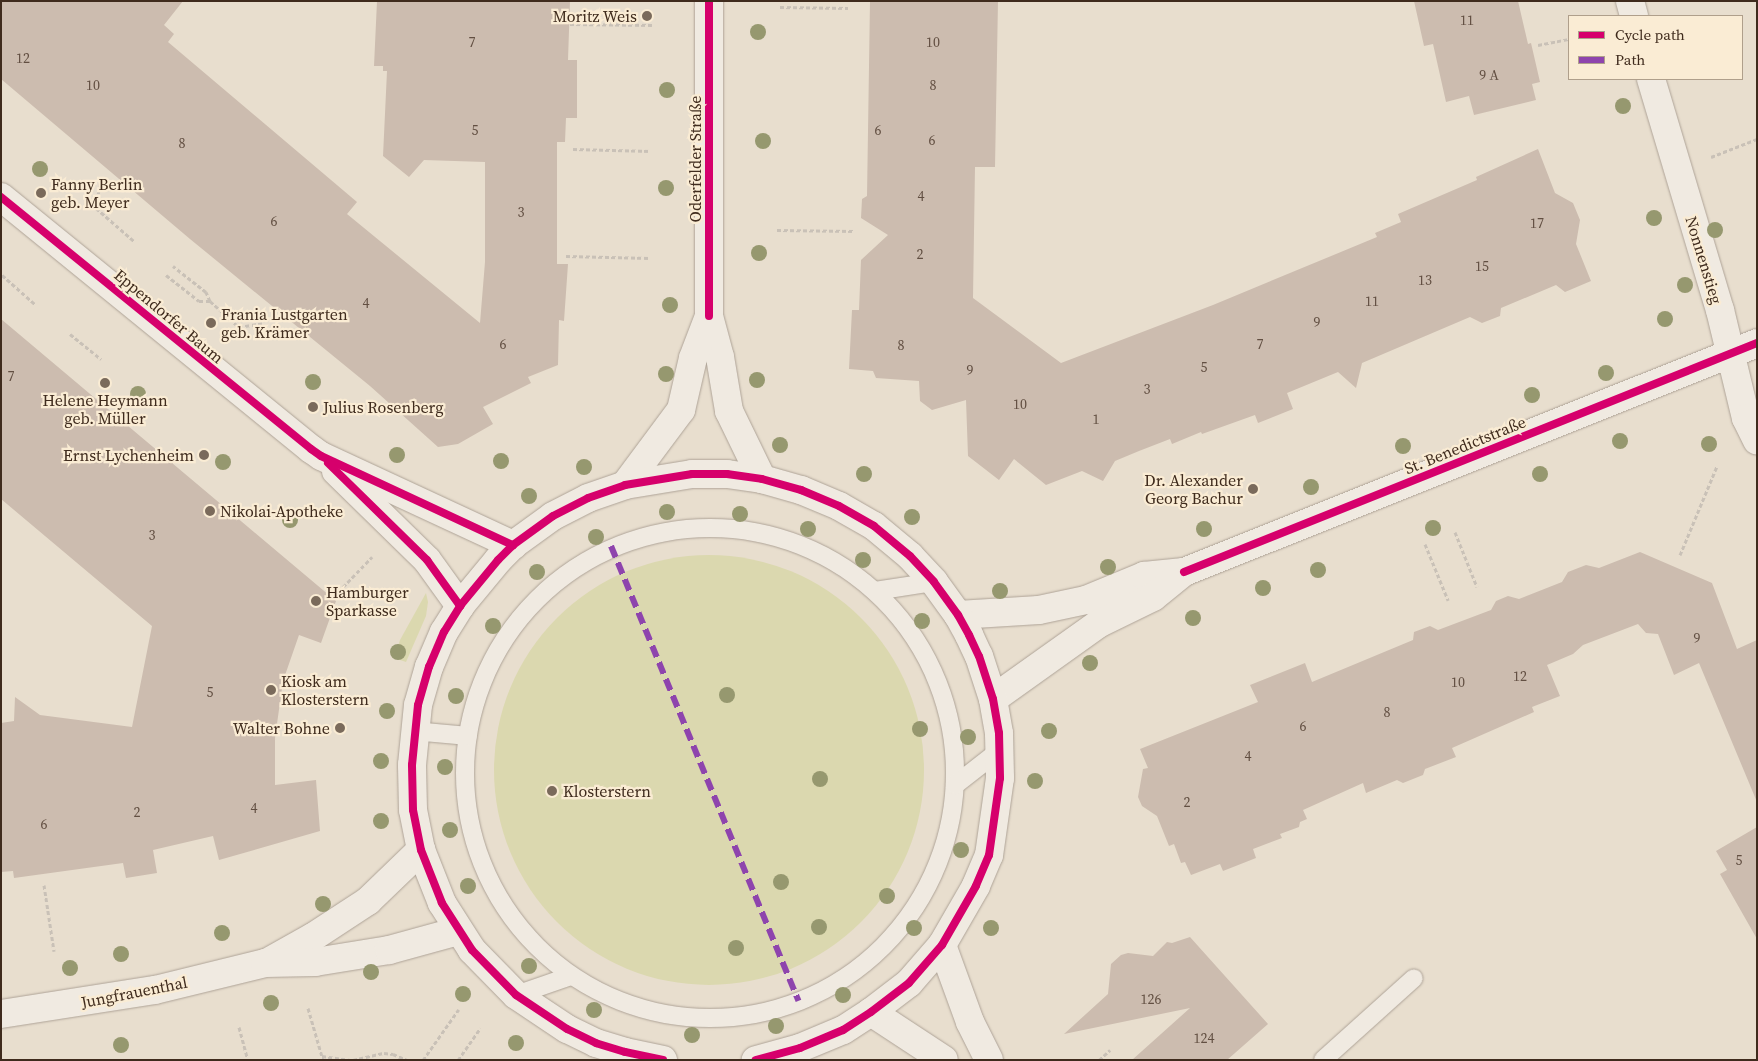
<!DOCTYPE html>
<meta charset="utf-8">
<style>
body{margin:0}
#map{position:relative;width:1758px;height:1061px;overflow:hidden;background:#e8dece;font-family:"Source Serif 4",serif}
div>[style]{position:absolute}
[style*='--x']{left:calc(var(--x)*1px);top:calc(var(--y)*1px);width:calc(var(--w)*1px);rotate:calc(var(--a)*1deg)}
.green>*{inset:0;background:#dbd8af}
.round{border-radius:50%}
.building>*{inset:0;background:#ccbcaf}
.path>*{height:3px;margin-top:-1.5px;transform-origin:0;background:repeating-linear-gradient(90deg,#c9c1b7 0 4px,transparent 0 6.5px)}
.roads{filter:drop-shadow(0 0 1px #aea397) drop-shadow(0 0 1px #aea397)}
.lane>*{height:18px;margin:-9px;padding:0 9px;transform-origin:9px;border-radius:9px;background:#f0eae1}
.lane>.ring{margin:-9px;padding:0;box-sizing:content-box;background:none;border:18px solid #f0eae1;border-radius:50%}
.street>*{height:28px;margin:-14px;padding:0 14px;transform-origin:14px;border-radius:14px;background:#f0eae1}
.secondary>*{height:28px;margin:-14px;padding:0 14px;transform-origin:14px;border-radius:14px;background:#f0eae1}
.quiet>*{height:6px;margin-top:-3px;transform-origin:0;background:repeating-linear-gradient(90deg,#8e44ad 0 12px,transparent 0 18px)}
.cycleway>*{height:8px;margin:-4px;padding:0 4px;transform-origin:4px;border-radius:4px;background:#d6006c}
.trees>*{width:16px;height:16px;margin:-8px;border-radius:50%;background:#96986f}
.dots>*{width:14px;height:14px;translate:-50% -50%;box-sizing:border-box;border:2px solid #faecd4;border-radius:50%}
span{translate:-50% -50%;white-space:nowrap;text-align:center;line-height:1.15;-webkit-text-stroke:4.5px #faecd4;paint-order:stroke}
.number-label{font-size:14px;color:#624f42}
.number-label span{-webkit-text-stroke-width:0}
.poi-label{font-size:16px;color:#3f2b1d}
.right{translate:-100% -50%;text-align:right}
.left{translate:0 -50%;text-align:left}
.street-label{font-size:16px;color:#3f2b1d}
.frame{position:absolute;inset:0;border:2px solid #3f2b1d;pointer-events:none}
.legend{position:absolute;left:1568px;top:15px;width:175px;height:65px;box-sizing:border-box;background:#faecd4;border:1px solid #af9f8b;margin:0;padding:6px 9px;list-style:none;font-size:15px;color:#3f2b1d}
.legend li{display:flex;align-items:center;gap:10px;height:25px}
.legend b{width:25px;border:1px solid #af9f8b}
</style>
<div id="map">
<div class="green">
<div class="round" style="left:494px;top:555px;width:430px;height:430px"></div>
<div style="clip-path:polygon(426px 593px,428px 602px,426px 616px,406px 662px,394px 658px,400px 640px)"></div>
</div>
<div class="building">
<div style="clip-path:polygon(1px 1px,183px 1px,164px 25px,174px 34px,168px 42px,357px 202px,347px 214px,480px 323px,485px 262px,485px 162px,424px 160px,409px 177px,383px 156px,387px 71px,383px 71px,383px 66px,374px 66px,377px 1px,570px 1px,568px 60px,577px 60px,577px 118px,566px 118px,565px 142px,557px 142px,557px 264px,568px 264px,564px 321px,559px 320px,558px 365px,528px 377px,531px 383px,483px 407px,493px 424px,458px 444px,438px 447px,370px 386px,190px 239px,1px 79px)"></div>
<div style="clip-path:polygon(870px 1px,998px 1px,995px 167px,975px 167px,973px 298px,1061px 363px,1213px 305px,1377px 237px,1375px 233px,1401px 222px,1398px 214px,1477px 180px,1476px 177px,1538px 149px,1555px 193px,1573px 203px,1580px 220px,1576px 244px,1591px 281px,1565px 292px,1556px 285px,1501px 308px,1500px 316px,1482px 323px,1470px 317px,1362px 363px,1356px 388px,1338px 372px,1287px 393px,1293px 409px,1258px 423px,1255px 415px,1202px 434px,1201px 432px,1172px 444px,1170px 439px,1139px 451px,1115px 461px,1103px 481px,1082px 471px,1046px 485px,1014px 459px,999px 480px,968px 456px,966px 400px,932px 410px,920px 401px,919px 381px,876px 378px,873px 371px,849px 369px,852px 310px,859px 310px,861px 260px,888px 235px,861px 218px,862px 199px,867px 196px)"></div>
<div style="clip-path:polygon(1414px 1px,1518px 1px,1528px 44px,1531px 43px,1540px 82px,1532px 84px,1536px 100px,1474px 115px,1469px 96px,1446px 102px,1433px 44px,1424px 46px)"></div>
<div style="clip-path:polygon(1px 319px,336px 601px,321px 643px,299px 635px,283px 681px,275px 738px,275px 785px,316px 780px,320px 831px,219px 860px,213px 836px,153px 850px,157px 873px,126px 878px,123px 863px,14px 878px,13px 871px,1px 872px,1px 723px,14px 721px,15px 697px,40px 715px,132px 727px,152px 626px,1px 499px)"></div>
<div style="clip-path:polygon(1640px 552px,1712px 583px,1737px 649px,1757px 640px,1757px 802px,1699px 663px,1674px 675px,1658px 634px,1646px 633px,1638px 624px,1583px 645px,1573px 654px,1547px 665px,1560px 696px,1532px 707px,1534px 712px,1452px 748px,1456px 757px,1425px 769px,1423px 775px,1403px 783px,1397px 780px,1366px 793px,1363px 783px,1303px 810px,1307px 819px,1300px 822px,1299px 827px,1280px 834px,1282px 838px,1253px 849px,1256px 858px,1223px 871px,1220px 864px,1191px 875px,1185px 862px,1181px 863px,1174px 844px,1169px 846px,1157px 816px,1142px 806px,1138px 797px,1143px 769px,1148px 768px,1140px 749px,1258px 702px,1250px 685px,1305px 663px,1312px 682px,1413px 640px,1414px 632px,1430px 626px,1438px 630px,1491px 610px,1496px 601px,1508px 596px,1519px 599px,1562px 582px,1568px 572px,1586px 565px,1599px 568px)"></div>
<div style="clip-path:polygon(1757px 827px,1757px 939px,1720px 874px,1727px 870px,1716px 851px)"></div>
<div style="clip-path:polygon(1190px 937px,1268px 1024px,1227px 1060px,1132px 1060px,1190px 1008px,1064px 1034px,1108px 994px,1111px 964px,1121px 955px,1128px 953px,1153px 956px,1167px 942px,1172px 943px)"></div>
</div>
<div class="path">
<div style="--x:780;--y:7;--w:68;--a:0.8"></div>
<div style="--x:570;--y:24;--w:83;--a:0.7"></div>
<div style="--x:1538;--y:45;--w:32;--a:-11"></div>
<div style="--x:573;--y:149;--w:78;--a:1.5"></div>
<div style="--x:1711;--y:157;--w:49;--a:-21.4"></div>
<div style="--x:100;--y:183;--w:25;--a:99"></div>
<div style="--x:96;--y:208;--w:50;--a:41"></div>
<div style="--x:777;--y:230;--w:77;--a:0.7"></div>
<div style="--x:566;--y:256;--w:84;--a:1.4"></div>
<div style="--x:2;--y:275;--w:45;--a:41.4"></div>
<div style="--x:166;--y:275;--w:42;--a:38.2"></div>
<div style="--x:199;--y:301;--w:11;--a:0"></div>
<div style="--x:210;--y:301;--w:10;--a:-114"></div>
<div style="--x:206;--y:292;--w:42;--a:-141.8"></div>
<div style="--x:210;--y:301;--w:39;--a:42"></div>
<div style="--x:239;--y:327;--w:26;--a:-9"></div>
<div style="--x:70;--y:334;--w:40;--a:39"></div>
<div style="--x:1455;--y:532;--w:59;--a:68.2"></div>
<div style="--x:1425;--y:544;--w:61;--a:67.7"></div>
<div style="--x:1680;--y:555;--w:96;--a:-67.4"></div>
<div style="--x:343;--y:587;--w:42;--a:-46"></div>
<div style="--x:44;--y:885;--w:67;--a:81.4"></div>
<div style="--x:308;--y:1008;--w:54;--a:73.9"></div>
<div style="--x:239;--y:1027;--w:34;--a:75"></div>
<div style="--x:322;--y:1056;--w:30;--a:8"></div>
<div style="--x:353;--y:1060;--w:32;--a:-13"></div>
<div style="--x:384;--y:1053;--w:9;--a:6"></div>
<div style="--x:393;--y:1054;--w:15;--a:23"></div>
<div style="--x:423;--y:1060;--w:62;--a:-54.8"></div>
<div style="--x:458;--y:1060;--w:39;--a:-55"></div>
<div style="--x:1099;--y:1060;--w:15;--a:-42"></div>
</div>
<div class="roads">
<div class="lane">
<div class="ring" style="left:465px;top:528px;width:472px;height:472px"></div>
<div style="--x:875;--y:591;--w:60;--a:-8.7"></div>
<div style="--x:414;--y:731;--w:54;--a:5.3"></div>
<div style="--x:955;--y:785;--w:57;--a:-37.9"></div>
<div style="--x:516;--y:995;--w:58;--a:-19.1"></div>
<div style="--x:1323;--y:1060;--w:122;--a:-42"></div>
</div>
<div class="street">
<div style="--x:1630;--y:1;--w:16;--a:75"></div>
<div style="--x:1651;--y:79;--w:241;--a:73.4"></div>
<div style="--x:1720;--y:310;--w:111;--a:76.5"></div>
<div style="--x:1746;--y:418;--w:25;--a:64"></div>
<div style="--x:270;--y:961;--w:49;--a:-29.2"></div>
<div style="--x:313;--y:937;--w:66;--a:-33.2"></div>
<div style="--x:368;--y:901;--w:74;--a:-43.9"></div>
<div style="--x:1;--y:1014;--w:156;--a:-8.9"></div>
<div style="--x:155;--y:990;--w:113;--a:-13.8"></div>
<div style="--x:265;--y:963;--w:50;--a:-1.1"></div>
<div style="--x:315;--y:962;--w:75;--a:-9.2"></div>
<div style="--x:389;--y:950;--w:72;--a:-15.4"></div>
</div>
<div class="secondary">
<div style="--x:709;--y:1;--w:315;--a:90"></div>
<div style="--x:709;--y:316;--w:42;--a:75"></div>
<div style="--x:720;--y:357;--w:55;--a:80.5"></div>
<div style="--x:729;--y:411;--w:76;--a:64.1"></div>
<div style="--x:1;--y:197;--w:400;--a:39.1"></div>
<div style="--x:311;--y:449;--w:12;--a:35"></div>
<div style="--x:321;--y:456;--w:212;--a:24.9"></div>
<div style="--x:336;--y:471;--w:127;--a:44.4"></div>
<div style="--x:427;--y:560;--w:57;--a:54.3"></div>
<div style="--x:625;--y:485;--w:94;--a:-53.3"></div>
<div style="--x:681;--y:410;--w:53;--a:-77"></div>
<div style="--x:693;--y:358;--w:45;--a:-69.1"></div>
<div style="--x:958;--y:615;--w:81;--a:-3.5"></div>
<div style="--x:1039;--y:610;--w:48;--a:-12"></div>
<div style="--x:1086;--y:600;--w:63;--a:-22.5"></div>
<div style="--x:1144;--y:576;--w:40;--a:-5.7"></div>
<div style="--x:1184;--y:572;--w:617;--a:-21.78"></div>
<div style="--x:993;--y:699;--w:129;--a:-35.5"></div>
<div style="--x:1098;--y:624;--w:61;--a:-26.1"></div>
<div style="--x:1153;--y:597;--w:40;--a:-39"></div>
<div style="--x:942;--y:945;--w:82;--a:70"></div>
<div style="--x:970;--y:1022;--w:42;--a:63.4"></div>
<div style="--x:871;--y:1012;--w:87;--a:33.3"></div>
<div style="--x:663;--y:1060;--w:39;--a:-168"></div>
<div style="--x:625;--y:1052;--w:30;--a:-163"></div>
<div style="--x:596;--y:1043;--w:32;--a:-154"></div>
<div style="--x:567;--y:1029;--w:61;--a:-146.3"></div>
<div style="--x:516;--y:995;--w:63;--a:-134.4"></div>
<div style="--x:472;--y:950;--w:56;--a:-122.6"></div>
<div style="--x:442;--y:903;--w:57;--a:-111.6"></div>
<div style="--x:421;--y:850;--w:41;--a:-101.3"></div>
<div style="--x:413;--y:810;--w:45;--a:-91.3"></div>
<div style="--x:412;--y:765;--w:60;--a:-84.3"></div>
<div style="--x:418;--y:705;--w:40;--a:-74"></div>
<div style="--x:429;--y:667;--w:38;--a:-67"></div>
<div style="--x:444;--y:632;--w:31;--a:-58"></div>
<div style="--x:460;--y:606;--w:60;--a:-50.4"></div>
<div style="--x:498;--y:560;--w:21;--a:-45"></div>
<div style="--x:513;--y:545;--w:49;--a:-35.9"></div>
<div style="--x:553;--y:516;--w:39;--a:-27"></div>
<div style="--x:588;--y:498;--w:39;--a:-19"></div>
<div style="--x:625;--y:485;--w:68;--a:-9.3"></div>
<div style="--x:692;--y:474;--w:35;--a:0"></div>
<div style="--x:727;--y:474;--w:35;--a:8"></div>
<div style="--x:762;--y:479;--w:41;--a:15.8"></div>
<div style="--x:801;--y:490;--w:41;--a:22.8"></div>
<div style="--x:839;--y:506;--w:40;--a:29.7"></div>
<div style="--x:874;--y:526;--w:47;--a:39.8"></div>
<div style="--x:910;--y:556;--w:35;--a:47"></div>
<div style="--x:934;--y:582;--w:41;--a:54"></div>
<div style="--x:958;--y:615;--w:23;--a:61"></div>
<div style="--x:969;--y:635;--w:23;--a:65"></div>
<div style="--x:979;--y:656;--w:45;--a:72"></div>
<div style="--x:993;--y:699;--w:35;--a:80"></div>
<div style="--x:999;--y:733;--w:45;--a:88.7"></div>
<div style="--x:1000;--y:778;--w:78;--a:98.1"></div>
<div style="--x:989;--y:855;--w:34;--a:113"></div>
<div style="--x:976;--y:886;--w:68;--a:120"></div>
<div style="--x:942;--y:945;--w:50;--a:131"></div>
<div style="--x:909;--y:983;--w:48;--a:142.7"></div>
<div style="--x:871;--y:1012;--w:33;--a:147"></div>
<div style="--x:843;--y:1030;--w:47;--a:157.3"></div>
<div style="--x:800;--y:1048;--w:46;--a:164.7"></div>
</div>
</div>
<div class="quiet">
<div style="--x:611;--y:546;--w:492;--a:67.6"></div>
</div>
<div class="cycleway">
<div style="--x:1;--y:197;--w:400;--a:39.1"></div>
<div style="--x:311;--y:449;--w:12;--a:35"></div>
<div style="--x:321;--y:456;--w:212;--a:24.9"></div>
<div style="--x:709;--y:316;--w:315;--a:-90"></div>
<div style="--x:328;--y:463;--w:139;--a:44.4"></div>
<div style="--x:427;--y:560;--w:57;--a:54.3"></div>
<div style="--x:1184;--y:572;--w:617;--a:-21.78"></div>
<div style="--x:663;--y:1060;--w:39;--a:-168"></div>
<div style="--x:625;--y:1052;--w:30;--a:-163"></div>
<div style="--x:596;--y:1043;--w:32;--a:-154"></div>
<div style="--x:567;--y:1029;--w:61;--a:-146.3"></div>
<div style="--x:516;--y:995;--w:63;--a:-134.4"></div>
<div style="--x:472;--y:950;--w:56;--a:-122.6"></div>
<div style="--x:442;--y:903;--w:57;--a:-111.6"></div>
<div style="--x:421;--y:850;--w:41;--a:-101.3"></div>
<div style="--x:413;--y:810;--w:45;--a:-91.3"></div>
<div style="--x:412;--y:765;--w:60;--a:-84.3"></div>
<div style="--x:418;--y:705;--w:40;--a:-74"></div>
<div style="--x:429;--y:667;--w:38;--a:-67"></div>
<div style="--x:444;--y:632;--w:31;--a:-58"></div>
<div style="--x:460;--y:606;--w:60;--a:-50.4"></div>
<div style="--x:498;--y:560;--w:21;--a:-45"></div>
<div style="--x:513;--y:545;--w:49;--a:-35.9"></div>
<div style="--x:553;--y:516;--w:39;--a:-27"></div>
<div style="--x:588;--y:498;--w:39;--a:-19"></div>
<div style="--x:625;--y:485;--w:68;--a:-9.3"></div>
<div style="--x:692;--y:474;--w:35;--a:0"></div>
<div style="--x:727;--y:474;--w:35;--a:8"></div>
<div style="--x:762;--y:479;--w:41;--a:15.8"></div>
<div style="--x:801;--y:490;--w:41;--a:22.8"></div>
<div style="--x:839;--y:506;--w:40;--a:29.7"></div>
<div style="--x:874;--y:526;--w:47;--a:39.8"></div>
<div style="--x:910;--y:556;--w:35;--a:47"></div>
<div style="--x:934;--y:582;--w:41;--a:54"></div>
<div style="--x:958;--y:615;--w:23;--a:61"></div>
<div style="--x:969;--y:635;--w:23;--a:65"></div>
<div style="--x:979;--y:656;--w:45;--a:72"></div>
<div style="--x:993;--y:699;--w:35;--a:80"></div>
<div style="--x:999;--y:733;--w:45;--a:88.7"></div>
<div style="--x:1000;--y:778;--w:78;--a:98.1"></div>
<div style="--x:989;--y:855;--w:34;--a:113"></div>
<div style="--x:976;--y:886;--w:68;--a:120"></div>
<div style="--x:942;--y:945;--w:50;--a:131"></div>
<div style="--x:909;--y:983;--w:48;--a:142.7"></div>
<div style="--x:871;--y:1012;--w:33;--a:147"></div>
<div style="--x:843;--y:1030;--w:47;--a:157.3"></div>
<div style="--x:800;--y:1048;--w:46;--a:164.7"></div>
</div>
<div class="trees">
<div style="left:758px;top:32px"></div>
<div style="left:667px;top:90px"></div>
<div style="left:1623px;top:106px"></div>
<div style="left:763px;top:141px"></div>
<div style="left:40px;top:169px"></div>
<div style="left:666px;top:188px"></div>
<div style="left:1654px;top:218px"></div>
<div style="left:1715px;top:230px"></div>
<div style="left:759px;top:253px"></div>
<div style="left:1685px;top:285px"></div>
<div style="left:670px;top:305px"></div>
<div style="left:1665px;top:319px"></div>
<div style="left:1606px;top:373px"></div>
<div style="left:666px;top:374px"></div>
<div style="left:757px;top:380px"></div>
<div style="left:313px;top:382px"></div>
<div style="left:138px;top:394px"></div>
<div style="left:1532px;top:395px"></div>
<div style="left:1620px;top:441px"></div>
<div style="left:1709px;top:444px"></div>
<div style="left:780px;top:445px"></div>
<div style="left:1403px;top:446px"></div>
<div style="left:397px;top:455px"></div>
<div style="left:501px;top:461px"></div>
<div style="left:223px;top:462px"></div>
<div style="left:584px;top:467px"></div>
<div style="left:864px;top:474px"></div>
<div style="left:1540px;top:474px"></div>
<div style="left:1311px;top:487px"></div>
<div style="left:529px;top:496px"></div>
<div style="left:667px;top:512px"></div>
<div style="left:740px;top:514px"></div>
<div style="left:912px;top:517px"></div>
<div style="left:290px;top:520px"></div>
<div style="left:1433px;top:528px"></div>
<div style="left:808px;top:529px"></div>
<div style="left:1204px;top:529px"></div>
<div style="left:596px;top:537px"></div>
<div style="left:863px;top:560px"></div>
<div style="left:1108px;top:567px"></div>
<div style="left:1318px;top:570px"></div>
<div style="left:537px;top:572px"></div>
<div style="left:1263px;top:588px"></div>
<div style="left:1000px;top:591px"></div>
<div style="left:1193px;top:618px"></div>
<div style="left:922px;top:621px"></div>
<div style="left:493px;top:626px"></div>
<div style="left:398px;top:652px"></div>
<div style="left:1090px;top:663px"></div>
<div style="left:727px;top:695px"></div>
<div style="left:456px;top:696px"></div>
<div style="left:387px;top:711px"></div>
<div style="left:920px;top:729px"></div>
<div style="left:1049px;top:731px"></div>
<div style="left:968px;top:737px"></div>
<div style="left:381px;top:761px"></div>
<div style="left:445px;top:767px"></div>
<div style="left:820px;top:779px"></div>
<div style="left:1035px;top:781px"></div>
<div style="left:381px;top:821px"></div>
<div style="left:450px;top:830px"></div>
<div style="left:961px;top:850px"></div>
<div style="left:781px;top:882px"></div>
<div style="left:468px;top:886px"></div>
<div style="left:887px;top:896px"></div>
<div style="left:323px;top:904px"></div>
<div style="left:819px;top:927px"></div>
<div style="left:914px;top:928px"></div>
<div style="left:991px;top:928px"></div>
<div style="left:222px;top:933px"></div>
<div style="left:736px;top:948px"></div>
<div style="left:121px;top:954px"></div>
<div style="left:529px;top:966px"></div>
<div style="left:70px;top:968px"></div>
<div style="left:371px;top:972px"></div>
<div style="left:463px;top:994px"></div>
<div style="left:843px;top:995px"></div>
<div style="left:271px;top:1003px"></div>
<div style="left:594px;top:1010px"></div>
<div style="left:776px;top:1026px"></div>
<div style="left:692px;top:1035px"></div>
<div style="left:516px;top:1043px"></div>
<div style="left:121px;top:1045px"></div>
</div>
<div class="dots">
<div style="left:647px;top:16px;background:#7a6a5b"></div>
<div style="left:41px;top:193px;background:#7a6a5b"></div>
<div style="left:211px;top:323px;background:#7a6a5b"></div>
<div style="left:105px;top:383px;background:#7a6a5b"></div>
<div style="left:313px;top:407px;background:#7a6a5b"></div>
<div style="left:204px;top:455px;background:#7a6a5b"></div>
<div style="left:1253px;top:489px;background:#7a6a5b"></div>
<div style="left:210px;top:511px;background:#7a6a5b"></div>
<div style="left:316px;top:601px;background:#7a6a5b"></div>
<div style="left:271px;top:690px;background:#7a6a5b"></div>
<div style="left:340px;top:728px;background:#7a6a5b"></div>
<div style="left:552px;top:791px;background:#7a6a5b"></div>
</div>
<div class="number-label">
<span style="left:1467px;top:20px">11</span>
<span style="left:472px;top:42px">7</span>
<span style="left:933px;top:42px">10</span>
<span style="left:23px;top:58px">12</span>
<span style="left:1489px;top:75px">9 A</span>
<span style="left:93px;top:85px">10</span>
<span style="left:933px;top:85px">8</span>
<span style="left:475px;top:130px">5</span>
<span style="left:878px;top:130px">6</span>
<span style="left:932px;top:140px">6</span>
<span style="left:182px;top:143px">8</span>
<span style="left:921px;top:196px">4</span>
<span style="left:521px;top:212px">3</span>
<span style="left:274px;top:221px">6</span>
<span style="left:1537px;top:223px">17</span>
<span style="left:920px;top:254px">2</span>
<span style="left:1482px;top:266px">15</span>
<span style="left:1425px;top:280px">13</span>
<span style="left:1372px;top:301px">11</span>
<span style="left:366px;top:303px">4</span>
<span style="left:1317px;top:322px">9</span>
<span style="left:503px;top:344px">6</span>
<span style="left:1260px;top:344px">7</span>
<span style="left:901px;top:345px">8</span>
<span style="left:1204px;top:367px">5</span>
<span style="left:970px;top:370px">9</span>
<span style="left:11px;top:376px">7</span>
<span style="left:1147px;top:389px">3</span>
<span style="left:1020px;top:404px">10</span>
<span style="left:1096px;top:419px">1</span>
<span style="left:152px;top:535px">3</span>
<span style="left:1697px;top:638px">9</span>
<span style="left:1520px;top:676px">12</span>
<span style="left:1458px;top:682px">10</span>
<span style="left:210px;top:692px">5</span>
<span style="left:1387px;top:712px">8</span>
<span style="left:1303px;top:726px">6</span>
<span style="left:1248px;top:756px">4</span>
<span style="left:1187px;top:802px">2</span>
<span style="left:254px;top:808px">4</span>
<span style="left:137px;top:812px">2</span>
<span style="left:44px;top:824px">6</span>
<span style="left:1739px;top:860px">5</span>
<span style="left:1151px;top:999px">126</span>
<span style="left:1204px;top:1038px">124</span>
</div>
<div class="poi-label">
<span class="right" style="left:637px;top:16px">Moritz Weis</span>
<span class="left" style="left:51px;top:193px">Fanny Berlin<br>geb. Meyer</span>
<span class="left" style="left:221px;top:323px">Frania Lustgarten<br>geb. Krämer</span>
<span style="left:105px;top:409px">Helene Heymann<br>geb. Müller</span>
<span class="left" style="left:323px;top:407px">Julius Rosenberg</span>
<span class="right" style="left:194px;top:455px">Ernst Lychenheim</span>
<span class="right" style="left:1243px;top:489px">Dr. Alexander<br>Georg Bachur</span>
<span class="left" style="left:220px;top:511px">Nikolai-Apotheke</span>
<span class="left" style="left:326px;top:601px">Hamburger<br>Sparkasse</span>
<span class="left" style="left:281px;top:690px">Kiosk am<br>Klosterstern</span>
<span class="right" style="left:330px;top:728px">Walter Bohne</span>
<span class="left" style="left:563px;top:791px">Klosterstern</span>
</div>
<div class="street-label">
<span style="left:695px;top:159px;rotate:-90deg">Oderfelder Straße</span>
<span style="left:1704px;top:260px;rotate:73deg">Nonnenstieg</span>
<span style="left:169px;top:316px;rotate:40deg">Eppendorfer Baum</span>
<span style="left:1465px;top:445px;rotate:-22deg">St. Benedictstraße</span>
<span style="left:134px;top:992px;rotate:-11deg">Jungfrauenthal</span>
</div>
<div class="frame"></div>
<ul class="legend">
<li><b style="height:6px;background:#d6006c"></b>Cycle path</li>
<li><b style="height:6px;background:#8e44ad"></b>Path</li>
</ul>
</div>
